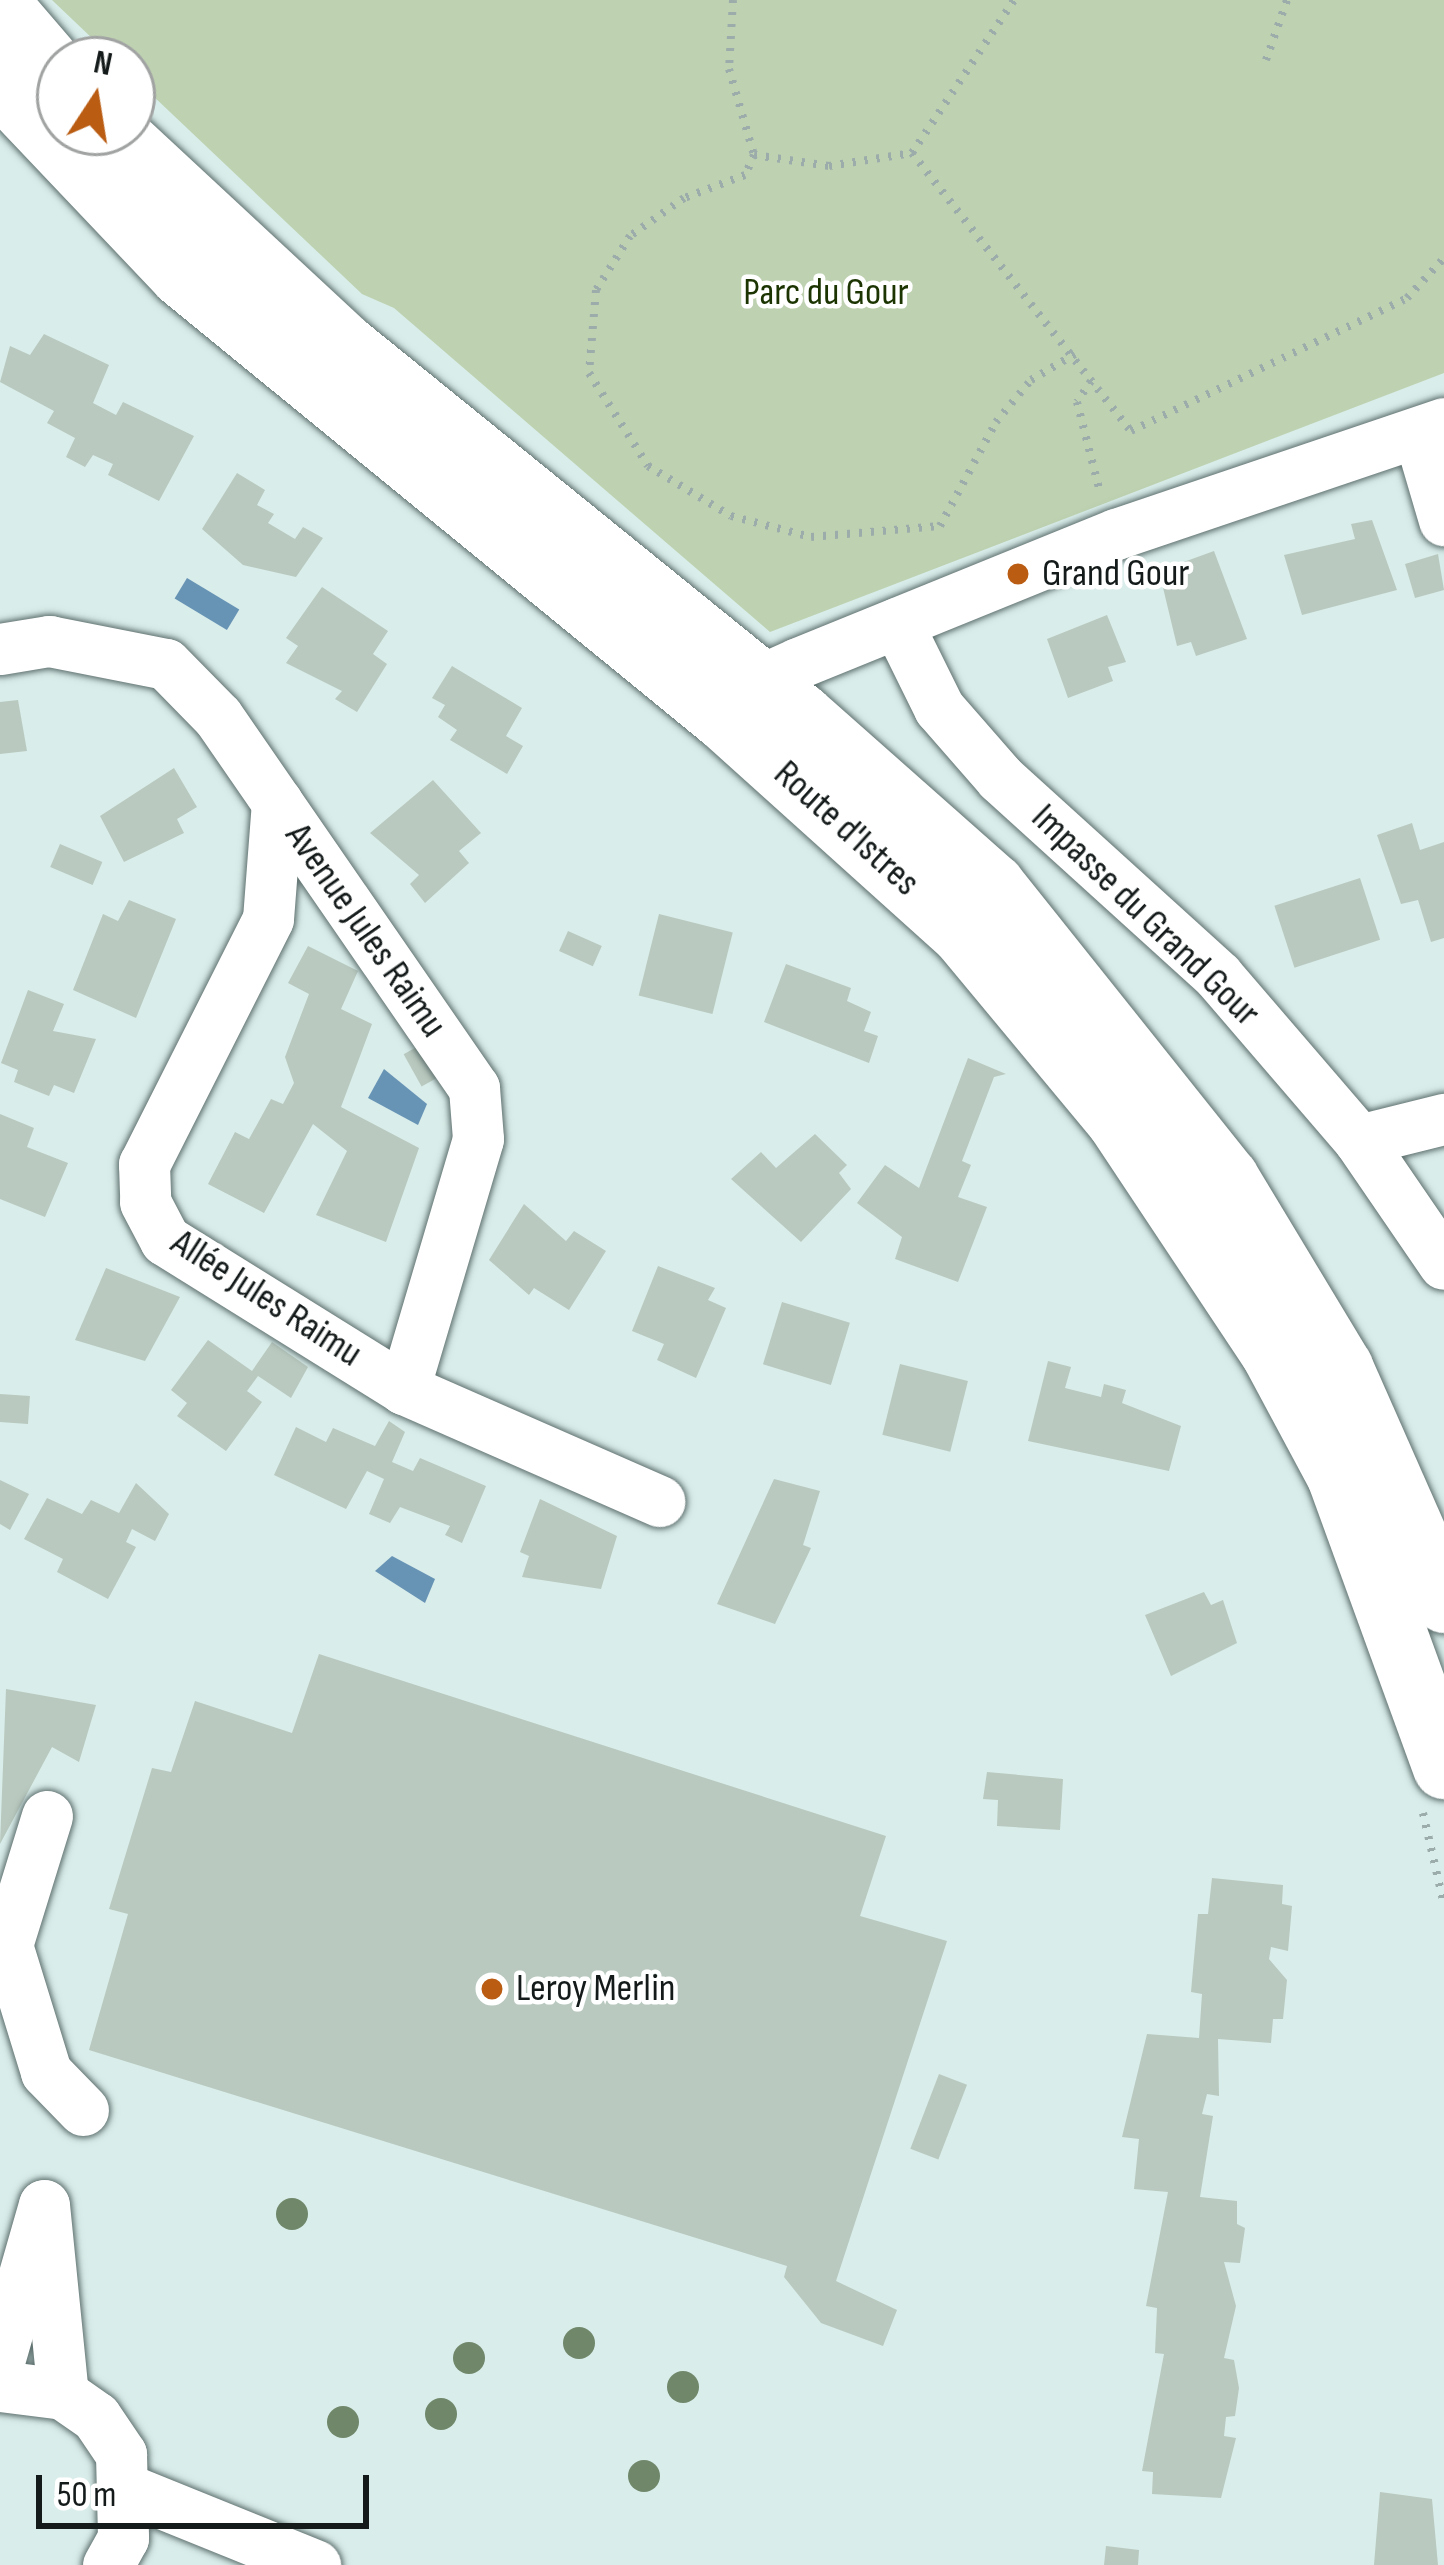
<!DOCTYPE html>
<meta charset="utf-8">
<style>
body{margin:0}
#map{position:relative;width:1444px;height:2565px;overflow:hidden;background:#d9edea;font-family:"Sofia Sans Condensed",sans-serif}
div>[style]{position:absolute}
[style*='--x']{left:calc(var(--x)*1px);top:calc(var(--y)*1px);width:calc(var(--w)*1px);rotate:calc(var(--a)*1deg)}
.green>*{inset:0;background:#bed2b1}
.water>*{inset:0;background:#6793b5;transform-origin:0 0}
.building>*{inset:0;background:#b9c9bf;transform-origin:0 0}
.path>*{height:8px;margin-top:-4px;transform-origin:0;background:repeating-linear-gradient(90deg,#9cacaa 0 3px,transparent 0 12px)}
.roads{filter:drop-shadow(0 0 3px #5e706e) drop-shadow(0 0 3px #5e706e)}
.minor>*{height:51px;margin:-25.5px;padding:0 25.5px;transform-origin:25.5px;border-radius:25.5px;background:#fff}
.major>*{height:63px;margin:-31.5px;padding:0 31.5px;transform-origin:31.5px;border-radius:31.5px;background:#fff}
.trees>*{width:32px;height:32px;margin:-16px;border-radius:50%;background:#70876a}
.dots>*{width:33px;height:33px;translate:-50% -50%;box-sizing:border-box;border:6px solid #fff;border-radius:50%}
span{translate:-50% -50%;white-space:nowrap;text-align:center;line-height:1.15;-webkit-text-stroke:9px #fff;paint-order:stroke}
.park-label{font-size:39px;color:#1b3402}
.poi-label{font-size:39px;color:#131a19}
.left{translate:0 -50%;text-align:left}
.street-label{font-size:39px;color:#131a19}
.north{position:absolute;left:36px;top:36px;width:120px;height:120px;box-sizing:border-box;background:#fff;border:3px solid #a1a3a3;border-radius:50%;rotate:12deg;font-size:33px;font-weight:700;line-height:48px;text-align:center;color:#131a19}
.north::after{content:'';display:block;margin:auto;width:42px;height:54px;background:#ba5c12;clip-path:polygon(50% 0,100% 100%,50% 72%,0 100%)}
.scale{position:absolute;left:36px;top:2475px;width:333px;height:54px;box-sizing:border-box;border:6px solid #131a19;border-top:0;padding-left:15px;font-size:36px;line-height:42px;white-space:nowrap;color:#131a19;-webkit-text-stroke:9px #fff;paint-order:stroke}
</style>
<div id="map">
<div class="green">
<div style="clip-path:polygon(52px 0,1444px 0,1444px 373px,770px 632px,394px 308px,362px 294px,132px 76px,132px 60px,115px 60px)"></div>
</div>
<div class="water">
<div style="left:187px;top:578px;width:61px;height:24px;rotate:31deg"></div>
<div style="clip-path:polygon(384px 1069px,427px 1104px,418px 1125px,368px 1098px)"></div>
<div style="clip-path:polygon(392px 1556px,435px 1579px,425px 1603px,375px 1571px)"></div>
</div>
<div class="building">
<div style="clip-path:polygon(44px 334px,109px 365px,93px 403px,116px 415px,123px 402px,194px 436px,159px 501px,108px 475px,113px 464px,93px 455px,85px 467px,66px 457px,75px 438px,47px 423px,54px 411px,0 382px,10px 346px,30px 355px)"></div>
<div style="clip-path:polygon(237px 473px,265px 490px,257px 505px,274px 514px,268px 523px,295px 539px,303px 527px,323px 538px,296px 577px,243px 565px,202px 529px)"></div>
<div style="clip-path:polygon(1372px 520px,1397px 590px,1302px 615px,1284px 555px,1355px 539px,1351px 524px)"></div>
<div style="clip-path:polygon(1214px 551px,1247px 639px,1196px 656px,1191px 642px,1177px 646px,1159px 571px)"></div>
<div style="clip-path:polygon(1438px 554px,1444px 590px,1415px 598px,1405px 564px)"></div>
<div style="clip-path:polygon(322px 587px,388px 631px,373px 654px,387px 664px,357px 712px,335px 699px,342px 691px,286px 663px,298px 646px,286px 638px)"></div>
<div style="clip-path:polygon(1107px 615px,1126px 662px,1108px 667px,1113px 681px,1068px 698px,1047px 639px)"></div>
<div style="clip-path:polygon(452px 666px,522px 708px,506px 736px,523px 746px,507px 774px,450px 740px,457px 730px,438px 717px,445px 705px,432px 698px)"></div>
<div style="clip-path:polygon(18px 700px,27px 751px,0 754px,0 702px)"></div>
<div style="clip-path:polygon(174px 768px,197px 807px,177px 819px,184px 833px,124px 862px,100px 816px)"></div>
<div style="clip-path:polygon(433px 780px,481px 833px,459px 851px,469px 863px,425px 903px,410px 884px,419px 875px,370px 833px)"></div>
<div style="clip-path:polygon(1412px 823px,1420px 850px,1444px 842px,1444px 938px,1431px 942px,1418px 900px,1401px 904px,1377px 835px)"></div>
<div style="left:60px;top:844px;width:46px;height:25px;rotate:23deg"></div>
<div style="left:1360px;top:878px;width:65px;height:90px;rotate:72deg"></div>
<div style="clip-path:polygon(129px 900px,176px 919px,136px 1018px,73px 990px,103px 914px,118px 921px)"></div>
<div style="left:659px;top:914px;width:76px;height:84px;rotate:14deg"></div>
<div style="left:568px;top:931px;width:37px;height:22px;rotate:24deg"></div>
<div style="clip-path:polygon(308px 946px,358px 971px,341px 1009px,372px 1024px,341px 1107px,419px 1148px,386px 1242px,316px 1215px,347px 1151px,313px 1124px,264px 1213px,208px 1184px,235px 1132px,249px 1139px,271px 1099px,283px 1104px,294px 1083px,285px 1057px,309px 994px,288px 983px)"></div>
<div style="clip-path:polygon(786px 964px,851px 988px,847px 1001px,871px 1012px,864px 1031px,878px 1036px,869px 1063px,764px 1022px)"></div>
<div style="clip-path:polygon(28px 990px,64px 1004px,53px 1031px,96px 1039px,74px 1093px,54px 1085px,49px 1096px,14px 1082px,18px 1070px,1px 1063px)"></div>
<div style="left:422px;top:1044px;width:37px;height:21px;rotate:61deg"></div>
<div style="clip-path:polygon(968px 1058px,1006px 1074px,994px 1077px,962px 1161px,971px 1165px,958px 1197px,987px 1207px,958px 1282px,895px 1259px,902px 1237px,857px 1203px,885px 1165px,919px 1188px)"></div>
<div style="clip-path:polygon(0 1114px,34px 1128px,27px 1147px,68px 1163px,45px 1217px,0 1199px)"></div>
<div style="clip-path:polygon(815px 1134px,847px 1165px,839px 1173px,851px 1189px,801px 1242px,731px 1179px,761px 1152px,776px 1168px)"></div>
<div style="clip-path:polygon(524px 1204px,566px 1241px,574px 1231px,606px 1251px,569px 1310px,534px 1288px,529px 1295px,489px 1260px)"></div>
<div style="clip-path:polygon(658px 1266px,715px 1288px,708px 1300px,726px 1308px,696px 1378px,657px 1360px,664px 1344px,632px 1331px)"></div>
<div style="clip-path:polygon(106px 1268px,180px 1297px,145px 1361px,75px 1340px)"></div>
<div style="left:782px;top:1302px;width:71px;height:65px;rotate:17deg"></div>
<div style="clip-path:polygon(208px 1340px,252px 1371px,272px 1342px,308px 1367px,291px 1398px,258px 1376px,247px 1391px,262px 1402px,226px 1451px,177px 1416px,187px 1403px,171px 1390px)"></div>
<div style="clip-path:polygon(1048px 1361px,1071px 1367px,1065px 1388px,1101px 1397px,1104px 1384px,1126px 1390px,1122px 1403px,1181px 1426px,1169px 1471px,1028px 1441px)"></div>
<div style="left:900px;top:1364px;width:70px;height:73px;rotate:14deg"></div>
<div style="left:0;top:1394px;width:30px;height:28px;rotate:4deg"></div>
<div style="clip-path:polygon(389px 1421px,405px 1432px,392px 1462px,413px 1471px,420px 1458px,486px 1486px,462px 1543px,445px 1535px,450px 1526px,400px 1507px,390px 1523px,369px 1514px,384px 1479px,367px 1471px,346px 1509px,274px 1475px,296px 1427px,326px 1442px,333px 1428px,375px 1446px)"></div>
<div style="clip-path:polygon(774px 1479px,820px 1491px,803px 1545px,811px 1548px,775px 1624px,717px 1604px)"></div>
<div style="clip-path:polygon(0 1480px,29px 1494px,10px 1530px,0 1524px)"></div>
<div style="clip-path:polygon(136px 1483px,169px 1514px,155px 1541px,132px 1529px,126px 1542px,136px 1547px,108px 1599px,57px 1572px,63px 1559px,24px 1539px,47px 1498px,82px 1514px,91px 1500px,119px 1513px)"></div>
<div style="clip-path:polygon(540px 1499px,617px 1536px,601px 1589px,522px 1577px,529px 1556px,520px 1552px)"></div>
<div style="clip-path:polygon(1204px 1592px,1211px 1605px,1223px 1600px,1237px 1643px,1171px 1676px,1145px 1615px)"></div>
<div style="clip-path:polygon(319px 1654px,886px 1836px,860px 1916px,947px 1941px,836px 2281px,897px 2310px,883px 2346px,821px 2323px,784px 2277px,787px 2266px,89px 2050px,128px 1914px,109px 1909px,152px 1768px,171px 1772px,195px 1701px,292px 1733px)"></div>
<div style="clip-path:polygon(6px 1689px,96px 1705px,79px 1762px,52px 1747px,0 1844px)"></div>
<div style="clip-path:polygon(987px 1772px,1063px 1779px,1060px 1830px,997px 1826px,998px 1800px,983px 1799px)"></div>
<div style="clip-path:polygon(1212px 1878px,1283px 1885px,1282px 1904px,1292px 1906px,1288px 1951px,1271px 1947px,1269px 1959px,1287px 1980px,1283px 2019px,1273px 2019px,1271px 2043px,1218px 2039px,1219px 2096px,1207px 2094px,1202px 2114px,1213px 2116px,1200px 2197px,1237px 2201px,1237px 2224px,1245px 2228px,1240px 2263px,1224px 2262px,1236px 2306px,1224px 2358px,1234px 2360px,1239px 2388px,1235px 2416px,1226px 2417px,1224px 2436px,1236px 2438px,1221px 2498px,1152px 2494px,1153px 2472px,1142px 2471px,1164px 2354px,1155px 2353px,1157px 2308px,1146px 2306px,1168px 2192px,1134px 2189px,1139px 2139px,1122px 2137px,1147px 2034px,1199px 2038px,1202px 1994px,1191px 1992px,1198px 1914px,1208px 1914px)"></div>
<div style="left:939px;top:2074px;width:30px;height:80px;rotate:21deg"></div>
<div style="clip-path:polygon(1380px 2492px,1432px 2499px,1438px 2565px,1374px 2565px)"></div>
<div style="clip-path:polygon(1106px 2546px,1139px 2550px,1138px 2565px,1104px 2565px)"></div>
</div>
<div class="path">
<div style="--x:733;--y:0;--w:69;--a:93.3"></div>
<div style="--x:729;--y:69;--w:90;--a:73.8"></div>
<div style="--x:754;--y:155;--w:22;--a:114"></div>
<div style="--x:745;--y:175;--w:65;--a:159.3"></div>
<div style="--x:684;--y:198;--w:66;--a:144.9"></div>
<div style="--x:630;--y:236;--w:64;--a:122.2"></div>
<div style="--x:596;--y:290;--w:83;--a:94.8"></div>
<div style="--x:589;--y:373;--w:110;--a:57.6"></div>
<div style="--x:648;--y:466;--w:97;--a:31.1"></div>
<div style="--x:731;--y:516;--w:83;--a:14.7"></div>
<div style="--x:811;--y:537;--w:129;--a:-4.9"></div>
<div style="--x:940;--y:526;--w:118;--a:-61.7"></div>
<div style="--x:996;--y:422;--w:55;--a:-50.2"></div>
<div style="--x:1031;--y:380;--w:51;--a:-30.6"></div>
<div style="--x:1266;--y:60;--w:64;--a:-70.7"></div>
<div style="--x:912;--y:153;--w:354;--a:51.8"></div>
<div style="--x:1131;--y:431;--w:306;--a:-25.7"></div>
<div style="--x:1407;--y:298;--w:54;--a:-47.2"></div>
<div style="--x:754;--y:155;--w:76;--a:8.3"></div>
<div style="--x:829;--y:166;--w:84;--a:-8.9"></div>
<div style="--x:912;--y:153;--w:184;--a:-56.3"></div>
<div style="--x:1091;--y:381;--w:25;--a:124"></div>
<div style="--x:1077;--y:402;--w:93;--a:75.7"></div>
<div style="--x:1423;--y:1813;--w:94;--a:77.1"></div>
</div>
<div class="roads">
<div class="minor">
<div style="--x:1419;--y:435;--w:89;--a:73.6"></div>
<div style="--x:897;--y:623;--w:95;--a:63.7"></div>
<div style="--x:939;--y:708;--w:93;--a:48.9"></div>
<div style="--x:1000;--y:778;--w:294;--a:42.2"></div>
<div style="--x:1218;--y:976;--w:216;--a:49.3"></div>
<div style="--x:1359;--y:1140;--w:150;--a:55.6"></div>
<div style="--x:0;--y:649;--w:50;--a:-9.3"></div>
<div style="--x:49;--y:641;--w:119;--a:11.1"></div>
<div style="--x:166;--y:664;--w:74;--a:45.5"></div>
<div style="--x:218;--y:717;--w:451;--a:55.4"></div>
<div style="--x:474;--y:1088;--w:51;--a:85.5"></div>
<div style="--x:478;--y:1139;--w:261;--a:106.5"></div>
<div style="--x:735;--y:706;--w:34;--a:-47"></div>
<div style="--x:758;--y:681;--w:44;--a:-24.2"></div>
<div style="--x:798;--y:663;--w:343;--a:-22.1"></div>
<div style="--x:1116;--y:534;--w:346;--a:-18.7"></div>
<div style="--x:277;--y:802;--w:117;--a:94.4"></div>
<div style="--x:268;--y:919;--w:275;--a:116.8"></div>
<div style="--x:144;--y:1164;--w:38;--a:88"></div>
<div style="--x:145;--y:1202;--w:43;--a:62.2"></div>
<div style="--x:165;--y:1240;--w:282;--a:31.9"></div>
<div style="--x:404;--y:1389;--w:279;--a:23.7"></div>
<div style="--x:1359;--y:1140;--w:88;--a:-13.9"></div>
<div style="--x:47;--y:1816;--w:135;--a:107.2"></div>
<div style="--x:7;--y:1945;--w:133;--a:72.9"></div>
<div style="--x:46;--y:2072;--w:53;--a:45.8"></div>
<div style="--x:0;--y:2358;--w:159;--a:-74"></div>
<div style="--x:44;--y:2205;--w:190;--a:84.3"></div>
<div style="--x:0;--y:2386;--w:64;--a:7.2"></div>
<div style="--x:63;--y:2394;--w:40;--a:34.9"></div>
<div style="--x:96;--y:2417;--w:45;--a:56"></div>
<div style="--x:121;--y:2454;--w:84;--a:88.6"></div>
<div style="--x:123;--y:2538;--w:31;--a:119"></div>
<div style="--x:129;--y:2490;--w:201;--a:22"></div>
</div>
<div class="major">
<div style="--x:0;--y:5;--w:92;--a:49.4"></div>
<div style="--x:0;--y:84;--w:263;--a:46.5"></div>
<div style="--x:181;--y:275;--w:701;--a:39.27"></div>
<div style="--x:724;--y:719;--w:320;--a:42"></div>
<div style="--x:962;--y:933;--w:244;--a:50.3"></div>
<div style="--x:1118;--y:1121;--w:276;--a:56.4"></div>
<div style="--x:1271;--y:1351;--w:142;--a:61.8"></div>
<div style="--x:1338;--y:1476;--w:310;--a:70"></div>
<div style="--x:115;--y:132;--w:311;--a:42.9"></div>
<div style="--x:343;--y:344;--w:589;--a:39.01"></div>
<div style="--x:801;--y:715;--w:256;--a:41.5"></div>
<div style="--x:993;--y:885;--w:375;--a:51.4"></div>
<div style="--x:1227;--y:1178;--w:221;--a:58.9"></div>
<div style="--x:1341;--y:1367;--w:256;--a:66.2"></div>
</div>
</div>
<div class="trees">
<div style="left:292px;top:2214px"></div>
<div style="left:579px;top:2343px"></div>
<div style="left:469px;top:2358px"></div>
<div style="left:683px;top:2387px"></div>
<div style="left:441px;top:2414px"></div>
<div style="left:343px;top:2422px"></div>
<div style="left:644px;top:2476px"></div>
</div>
<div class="dots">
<div style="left:1018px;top:574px;background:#ba5c12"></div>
<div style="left:492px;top:1989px;background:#ba5c12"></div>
</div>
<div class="park-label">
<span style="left:826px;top:293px">Parc du Gour</span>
</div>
<div class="poi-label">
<span class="left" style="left:1042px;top:574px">Grand Gour</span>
<span class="left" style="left:516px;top:1989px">Leroy Merlin</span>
</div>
<div class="street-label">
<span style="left:846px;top:829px;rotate:42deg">Route d'Istres</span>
<span style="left:1145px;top:916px;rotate:44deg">Impasse du Grand Gour</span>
<span style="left:365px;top:931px;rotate:55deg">Avenue Jules Raimu</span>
<span style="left:266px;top:1299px;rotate:33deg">Allée Jules Raimu</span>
</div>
<div class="north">N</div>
<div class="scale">50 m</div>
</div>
